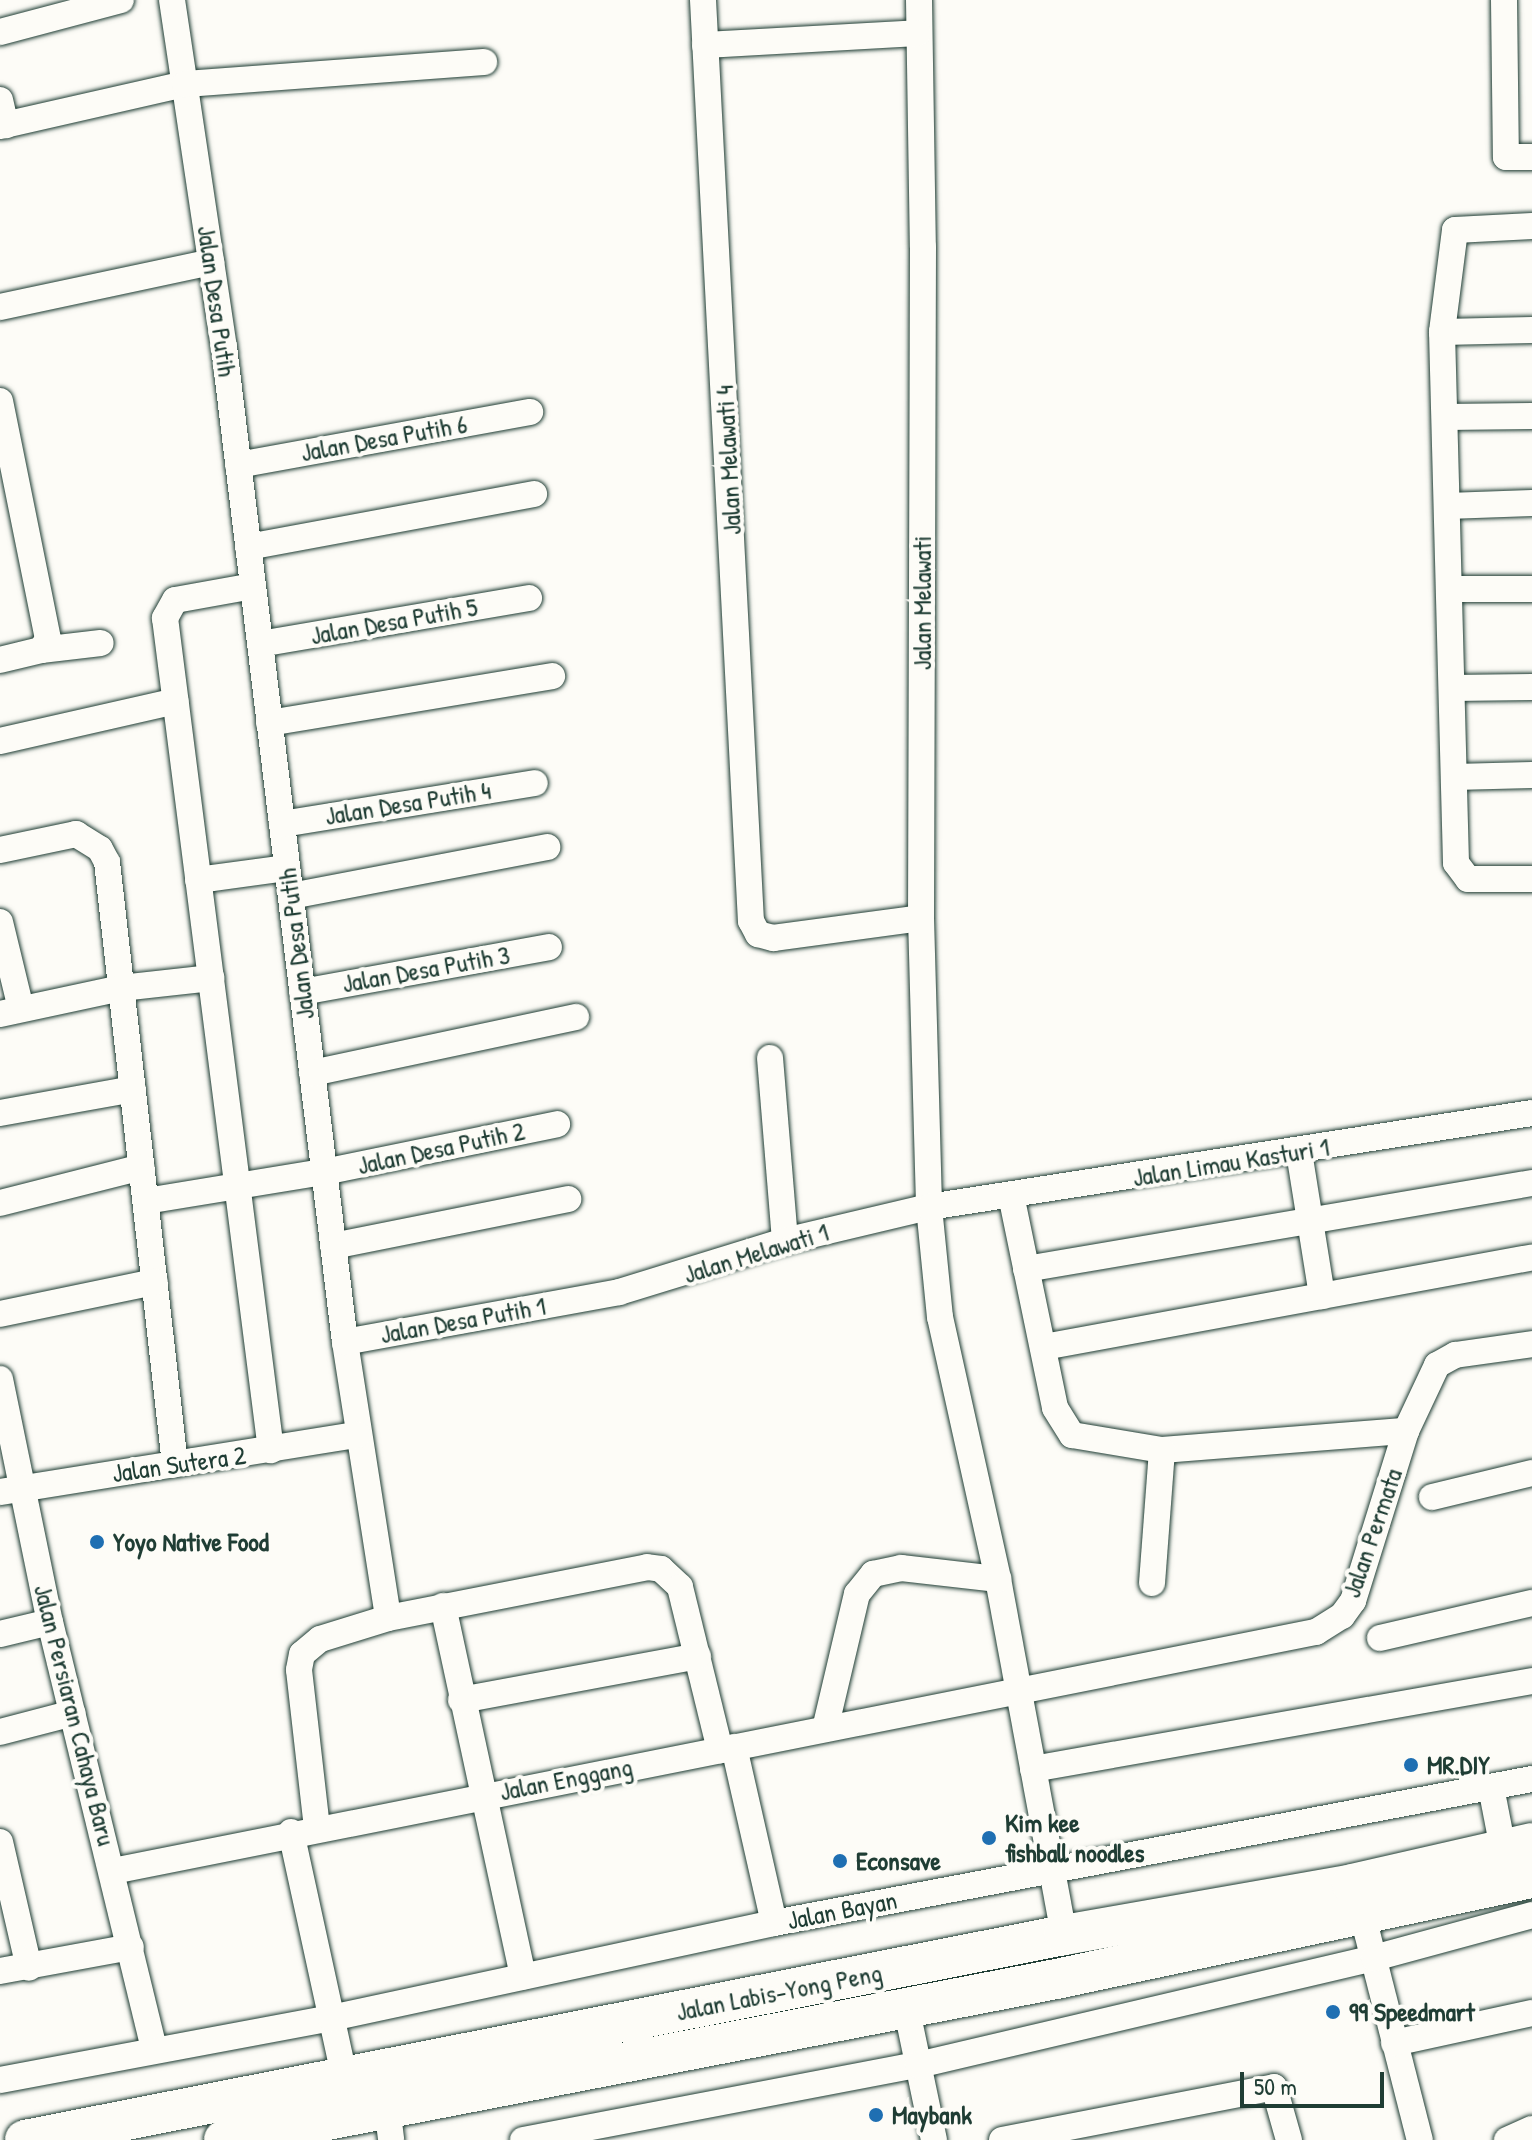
<!DOCTYPE html>
<style>
body{margin:0}
#map{position:relative;width:1532px;height:2140px;overflow:hidden;background:#fdfcf7;font-family:"Patrick Hand",sans-serif}
div>[style]{position:absolute}
[style*='--x']{left:calc(var(--x)*1px);top:calc(var(--y)*1px);width:calc(var(--w)*1px);rotate:calc(var(--a)*1deg)}
.roads{filter:drop-shadow(0 0 2px #1f3d34) drop-shadow(0 0 2px #1f3d34)}
.minor>*{height:26px;margin:-13px;padding:0 13px;transform-origin:13px;border-radius:13px;background:#fdfcf7}
.highway>*{height:40px;margin:-20px;padding:0 20px;transform-origin:20px;border-radius:20px;background:#fdfcf7}
.dots>*{width:22px;height:22px;translate:-50% -50%;box-sizing:border-box;border:4px solid #fdfcf7;border-radius:50%}
span{translate:-50% -50%;white-space:nowrap;text-align:center;line-height:1.15;-webkit-text-stroke:8px #fdfcf7;paint-order:stroke}
.street-label{font-size:26px;color:#1f3d34}
.poi-label{font-size:26px;color:#1f3d34;font-weight:700}
.left{translate:0 -50%;text-align:left}
.scale{position:absolute;left:1240px;top:2072px;width:144px;height:36px;box-sizing:border-box;border:4px solid #1f3d34;border-top:0;padding-left:10px;font-size:24px;line-height:28px;white-space:nowrap;color:#1f3d34;-webkit-text-stroke:6px #fdfcf7;paint-order:stroke}
</style>
<div id="map">
<div class="roads">
<div class="minor">
<div style="--x:172;--y:0;--w:351;--a:81.5"></div>
<div style="--x:224;--y:347;--w:1002;--a:83.07"></div>
<div style="--x:345;--y:1342;--w:279;--a:81.1"></div>
<div style="--x:388;--y:1618;--w:71;--a:162.8"></div>
<div style="--x:320;--y:1639;--w:23;--a:140"></div>
<div style="--x:302;--y:1654;--w:16;--a:101"></div>
<div style="--x:299;--y:1670;--w:158;--a:83.5"></div>
<div style="--x:703;--y:0;--w:922;--a:87.02"></div>
<div style="--x:751;--y:921;--w:15;--a:62"></div>
<div style="--x:758;--y:934;--w:16;--a:15"></div>
<div style="--x:773;--y:938;--w:149;--a:-7.7"></div>
<div style="--x:919;--y:0;--w:247;--a:89.1"></div>
<div style="--x:923;--y:247;--w:671;--a:90.17"></div>
<div style="--x:921;--y:918;--w:289;--a:88.4"></div>
<div style="--x:929;--y:1207;--w:111;--a:84.3"></div>
<div style="--x:940;--y:1317;--w:268;--a:77.5"></div>
<div style="--x:998;--y:1579;--w:362;--a:79.5"></div>
<div style="--x:1504;--y:0;--w:157;--a:89.3"></div>
<div style="--x:1506;--y:157;--w:26;--a:0"></div>
<div style="--x:0;--y:32;--w:125;--a:-14.8"></div>
<div style="--x:705;--y:45;--w:213;--a:-3.2"></div>
<div style="--x:0;--y:100;--w:26;--a:77"></div>
<div style="--x:0;--y:126;--w:190;--a:-12.8"></div>
<div style="--x:185;--y:84;--w:300;--a:-4.2"></div>
<div style="--x:1532;--y:226;--w:77;--a:177"></div>
<div style="--x:1455;--y:230;--w:103;--a:97.3"></div>
<div style="--x:1442;--y:332;--w:531;--a:88.49"></div>
<div style="--x:1456;--y:863;--w:20;--a:53"></div>
<div style="--x:1468;--y:879;--w:64;--a:0"></div>
<div style="--x:0;--y:307;--w:216;--a:-12"></div>
<div style="--x:1442;--y:332;--w:90;--a:-1.3"></div>
<div style="--x:0;--y:401;--w:243;--a:78.6"></div>
<div style="--x:48;--y:639;--w:13;--a:122"></div>
<div style="--x:41;--y:650;--w:42;--a:166.3"></div>
<div style="--x:1445;--y:417;--w:87;--a:-0.7"></div>
<div style="--x:238;--y:465;--w:297;--a:-10.3"></div>
<div style="--x:1447;--y:506;--w:85;--a:-2"></div>
<div style="--x:248;--y:547;--w:291;--a:-10.5"></div>
<div style="--x:253;--y:586;--w:79;--a:169.8"></div>
<div style="--x:175;--y:600;--w:21;--a:119"></div>
<div style="--x:165;--y:618;--w:839;--a:82.74"></div>
<div style="--x:1449;--y:589;--w:83;--a:0"></div>
<div style="--x:260;--y:644;--w:273;--a:-9.7"></div>
<div style="--x:41;--y:650;--w:60;--a:-6.7"></div>
<div style="--x:1452;--y:688;--w:80;--a:-0.7"></div>
<div style="--x:269;--y:723;--w:287;--a:-9.4"></div>
<div style="--x:0;--y:741;--w:180;--a:-12.8"></div>
<div style="--x:1454;--y:777;--w:78;--a:-1.5"></div>
<div style="--x:282;--y:824;--w:256;--a:-9.2"></div>
<div style="--x:0;--y:850;--w:78;--a:-11.9"></div>
<div style="--x:76;--y:834;--w:28;--a:32"></div>
<div style="--x:100;--y:849;--w:15;--a:62"></div>
<div style="--x:107;--y:862;--w:606;--a:83.56"></div>
<div style="--x:198;--y:880;--w:90;--a:-7.7"></div>
<div style="--x:291;--y:896;--w:261;--a:-10.8"></div>
<div style="--x:0;--y:922;--w:89;--a:76.4"></div>
<div style="--x:302;--y:992;--w:251;--a:-10.3"></div>
<div style="--x:0;--y:1014;--w:124;--a:-12.1"></div>
<div style="--x:121;--y:988;--w:91;--a:-6.3"></div>
<div style="--x:770;--y:1058;--w:184;--a:85.3"></div>
<div style="--x:312;--y:1073;--w:270;--a:-12"></div>
<div style="--x:0;--y:1113;--w:135;--a:-10.2"></div>
<div style="--x:1299;--y:1152;--w:146;--a:80.9"></div>
<div style="--x:1011;--y:1195;--w:217;--a:78.3"></div>
<div style="--x:1055;--y:1408;--w:32;--a:58"></div>
<div style="--x:1072;--y:1435;--w:91;--a:9.5"></div>
<div style="--x:1162;--y:1450;--w:245;--a:-4.5"></div>
<div style="--x:146;--y:1201;--w:180;--a:-9.3"></div>
<div style="--x:324;--y:1172;--w:238;--a:-11.6"></div>
<div style="--x:0;--y:1203;--w:146;--a:-14.2"></div>
<div style="--x:333;--y:1246;--w:240;--a:-11.3"></div>
<div style="--x:1026;--y:1269;--w:513;--a:-9.65"></div>
<div style="--x:0;--y:1314;--w:158;--a:-11.7"></div>
<div style="--x:345;--y:1342;--w:279;--a:-10.3"></div>
<div style="--x:619;--y:1292;--w:174;--a:-17.1"></div>
<div style="--x:785;--y:1241;--w:148;--a:-13.3"></div>
<div style="--x:929;--y:1207;--w:610;--a:-8.86"></div>
<div style="--x:1044;--y:1347;--w:496;--a:-10.4"></div>
<div style="--x:0;--y:1379;--w:248;--a:78.4"></div>
<div style="--x:50;--y:1622;--w:439;--a:76.3"></div>
<div style="--x:0;--y:1492;--w:362;--a:-9.1"></div>
<div style="--x:1432;--y:1497;--w:103;--a:-13.5"></div>
<div style="--x:1152;--y:1583;--w:133;--a:-85.7"></div>
<div style="--x:443;--y:1606;--w:379;--a:77.8"></div>
<div style="--x:388;--y:1618;--w:264;--a:-11.1"></div>
<div style="--x:647;--y:1567;--w:14;--a:8"></div>
<div style="--x:661;--y:1569;--w:26;--a:43"></div>
<div style="--x:680;--y:1587;--w:168;--a:76.2"></div>
<div style="--x:0;--y:1634;--w:51;--a:-13.5"></div>
<div style="--x:1380;--y:1638;--w:156;--a:-13"></div>
<div style="--x:461;--y:1700;--w:241;--a:-10.5"></div>
<div style="--x:825;--y:1729;--w:139;--a:-76.7"></div>
<div style="--x:857;--y:1594;--w:26;--a:-51"></div>
<div style="--x:873;--y:1574;--w:29;--a:-12"></div>
<div style="--x:901;--y:1568;--w:98;--a:6.5"></div>
<div style="--x:0;--y:1732;--w:75;--a:-14.6"></div>
<div style="--x:734;--y:1747;--w:180;--a:77.2"></div>
<div style="--x:1033;--y:1769;--w:507;--a:-10"></div>
<div style="--x:1491;--y:1787;--w:63;--a:79"></div>
<div style="--x:291;--y:1832;--w:250;--a:77.7"></div>
<div style="--x:0;--y:1842;--w:129;--a:77"></div>
<div style="--x:113;--y:1871;--w:1227;--a:-11.24"></div>
<div style="--x:1316;--y:1632;--w:31;--a:-32"></div>
<div style="--x:1342;--y:1616;--w:19;--a:-54"></div>
<div style="--x:1353;--y:1601;--w:178;--a:-72.7"></div>
<div style="--x:1406;--y:1431;--w:73;--a:-64.8"></div>
<div style="--x:1437;--y:1365;--w:21;--a:-29"></div>
<div style="--x:1455;--y:1355;--w:78;--a:-8.1"></div>
<div style="--x:1363;--y:1917;--w:230;--a:75.7"></div>
<div style="--x:0;--y:1971;--w:133;--a:-10.4"></div>
<div style="--x:906;--y:2006;--w:137;--a:78.2"></div>
<div style="--x:1394;--y:2043;--w:141;--a:-12.3"></div>
<div style="--x:0;--y:2080;--w:337;--a:-10.6"></div>
<div style="--x:331;--y:2018;--w:453;--a:-12.1"></div>
<div style="--x:774;--y:1923;--w:772;--a:-10.76"></div>
<div style="--x:387;--y:2106;--w:34;--a:83"></div>
<div style="--x:523;--y:2140;--w:402;--a:-10.8"></div>
<div style="--x:918;--y:2065;--w:468;--a:-13.2"></div>
<div style="--x:1374;--y:1958;--w:164;--a:-15.2"></div>
<div style="--x:1002;--y:2140;--w:277;--a:-11"></div>
<div style="--x:1274;--y:2087;--w:55;--a:74.2"></div>
<div style="--x:1507;--y:2140;--w:27;--a:-24"></div>
</div>
<div class="highway">
<div style="--x:25;--y:2140;--w:1059;--a:-11.16"></div>
<div style="--x:1064;--y:1935;--w:292;--a:-10"></div>
<div style="--x:1352;--y:1884;--w:185;--a:-12.8"></div>
<div style="--x:224;--y:2140;--w:853;--a:-10.95"></div>
<div style="--x:1061;--y:1978;--w:481;--a:-12"></div>
</div>
</div>
<div class="dots">
<div style="left:97px;top:1542px;background:#1f6fb2"></div>
<div style="left:1411px;top:1765px;background:#1f6fb2"></div>
<div style="left:989px;top:1838px;background:#1f6fb2"></div>
<div style="left:840px;top:1861px;background:#1f6fb2"></div>
<div style="left:1333px;top:2012px;background:#1f6fb2"></div>
<div style="left:876px;top:2115px;background:#1f6fb2"></div>
</div>
<div class="street-label">
<span style="left:217px;top:301px;rotate:82deg">Jalan Desa Putih</span>
<span style="left:384px;top:438px;rotate:-10deg">Jalan Desa Putih 6</span>
<span style="left:728px;top:460px;rotate:-93deg">Jalan Melawati 4</span>
<span style="left:922px;top:603px;rotate:-90deg">Jalan Melawati</span>
<span style="left:394px;top:621px;rotate:-10deg">Jalan Desa Putih 5</span>
<span style="left:408px;top:803px;rotate:-9deg">Jalan Desa Putih 4</span>
<span style="left:296px;top:944px;rotate:-97deg">Jalan Desa Putih</span>
<span style="left:426px;top:969px;rotate:-10deg">Jalan Desa Putih 3</span>
<span style="left:441px;top:1148px;rotate:-12deg">Jalan Desa Putih 2</span>
<span style="left:1231px;top:1162px;rotate:-9deg">Jalan Limau Kasturi 1</span>
<span style="left:756px;top:1253px;rotate:-17deg">Jalan Melawati 1</span>
<span style="left:463px;top:1320px;rotate:-10deg">Jalan Desa Putih 1</span>
<span style="left:179px;top:1464px;rotate:-8deg">Jalan Sutera 2</span>
<span style="left:1372px;top:1533px;rotate:-71deg">Jalan Permata</span>
<span style="left:75px;top:1715px;rotate:76deg">Jalan Persiaran Cahaya Baru</span>
<span style="left:566px;top:1779px;rotate:-11deg">Jalan Enggang</span>
<span style="left:842px;top:1910px;rotate:-11deg">Jalan Bayan</span>
<span style="left:779px;top:1992px;rotate:-11deg">Jalan Labis-Yong Peng</span>
</div>
<div class="poi-label">
<span class="left" style="left:113px;top:1542px">Yoyo Native Food</span>
<span class="left" style="left:1427px;top:1765px">MR.DIY</span>
<span class="left" style="left:1005px;top:1838px">Kim kee<br>fishball noodles</span>
<span class="left" style="left:856px;top:1861px">Econsave</span>
<span class="left" style="left:1349px;top:2012px">99 Speedmart</span>
<span class="left" style="left:892px;top:2115px">Maybank</span>
</div>
<div class="scale">50 m</div>
</div>
